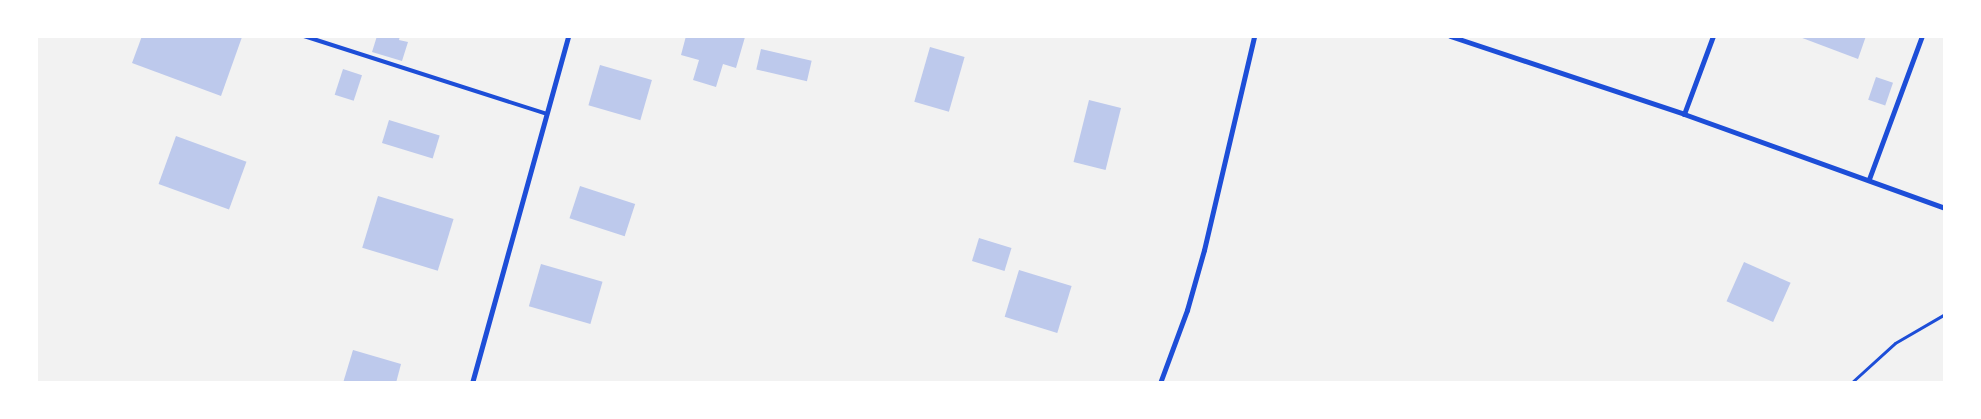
<!DOCTYPE html>
<style>
body{margin:0}
#map{position:relative;width:1981px;height:419px;overflow:hidden;background:#f2f2f2;font-family:"Exo 2",sans-serif}
div>[style]{position:absolute}
[style*='--x']{left:calc(var(--x)*1px);top:calc(var(--y)*1px);width:calc(var(--w)*1px);rotate:calc(var(--a)*1deg)}
.building>*{inset:0;background:#bdc9ec;transform-origin:0 0}
.path>*{height:3px;margin:-1.5px;padding:0 1.5px;transform-origin:1.5px;border-radius:1.5px;background:#1d4ed8}
.service>*{height:4px;margin:-2px;padding:0 2px;transform-origin:2px;border-radius:2px;background:#1d4ed8}
.minor>*{height:5px;margin:-2.5px;padding:0 2.5px;transform-origin:2.5px;border-radius:2.5px;background:#1d4ed8}
span{translate:-50% -50%;white-space:nowrap;text-align:center;line-height:1.15;-webkit-text-stroke:5px #fff;paint-order:stroke}
.frame{position:absolute;inset:0;border:38px solid #fff;pointer-events:none}
</style>
<div id="map">
<div class="building">
<div style="clip-path:polygon(142px 36px,238px 36px,242px 37px,221px 96px,132px 63px)"></div>
<div style="clip-path:polygon(377px 36px,400px 36px,399px 40px,408px 42px,402px 61px,372px 52px)"></div>
<div style="clip-path:polygon(686px 36px,745px 37px,736px 68px,723px 64px,716px 87px,693px 80px,699px 60px,681px 55px)"></div>
<div style="clip-path:polygon(1797px 36px,1866px 36px,1858px 59px)"></div>
<div style="left:930px;top:47px;width:36px;height:57px;rotate:16deg"></div>
<div style="left:761px;top:49px;width:52px;height:21px;rotate:13deg"></div>
<div style="left:600px;top:65px;width:54px;height:42px;rotate:16deg"></div>
<div style="left:343px;top:69px;width:20px;height:27px;rotate:18deg"></div>
<div style="left:1876px;top:77px;width:18px;height:24px;rotate:19deg"></div>
<div style="left:1089px;top:100px;width:33px;height:64px;rotate:14deg"></div>
<div style="left:389px;top:120px;width:53px;height:24px;rotate:17deg"></div>
<div style="left:176px;top:136px;width:75px;height:51px;rotate:20deg"></div>
<div style="left:580px;top:186px;width:58px;height:34px;rotate:18deg"></div>
<div style="left:378px;top:196px;width:79px;height:54px;rotate:17deg"></div>
<div style="left:979px;top:238px;width:34px;height:24px;rotate:17deg"></div>
<div style="left:1744px;top:262px;width:51px;height:43px;rotate:24deg"></div>
<div style="left:541px;top:264px;width:64px;height:44px;rotate:16deg"></div>
<div style="left:1019px;top:270px;width:55px;height:49px;rotate:17deg"></div>
<div style="clip-path:polygon(353px 350px,401px 364px,396px 383px,343px 383px)"></div>
</div>
<div class="path">
<div style="--x:1851;--y:383;--w:59;--a:-42.3"></div>
<div style="--x:1895;--y:343;--w:58;--a:-30.1"></div>
</div>
<div class="service">
<div style="--x:304;--y:36;--w:255;--a:17.8"></div>
</div>
<div class="minor">
<div style="--x:1450;--y:36;--w:247;--a:18.4"></div>
<div style="--x:1684;--y:114;--w:277;--a:19.8"></div>
<div style="--x:1684;--y:114;--w:83;--a:-69.6"></div>
<div style="--x:1869;--y:179;--w:153;--a:-69.7"></div>
<div style="--x:472;--y:383;--w:360;--a:-74.5"></div>
<div style="--x:1160;--y:383;--w:78;--a:-69.7"></div>
<div style="--x:1187;--y:310;--w:62;--a:-74.2"></div>
<div style="--x:1204;--y:250;--w:220;--a:-76.8"></div>
</div>
<div class="frame"></div>
</div>
